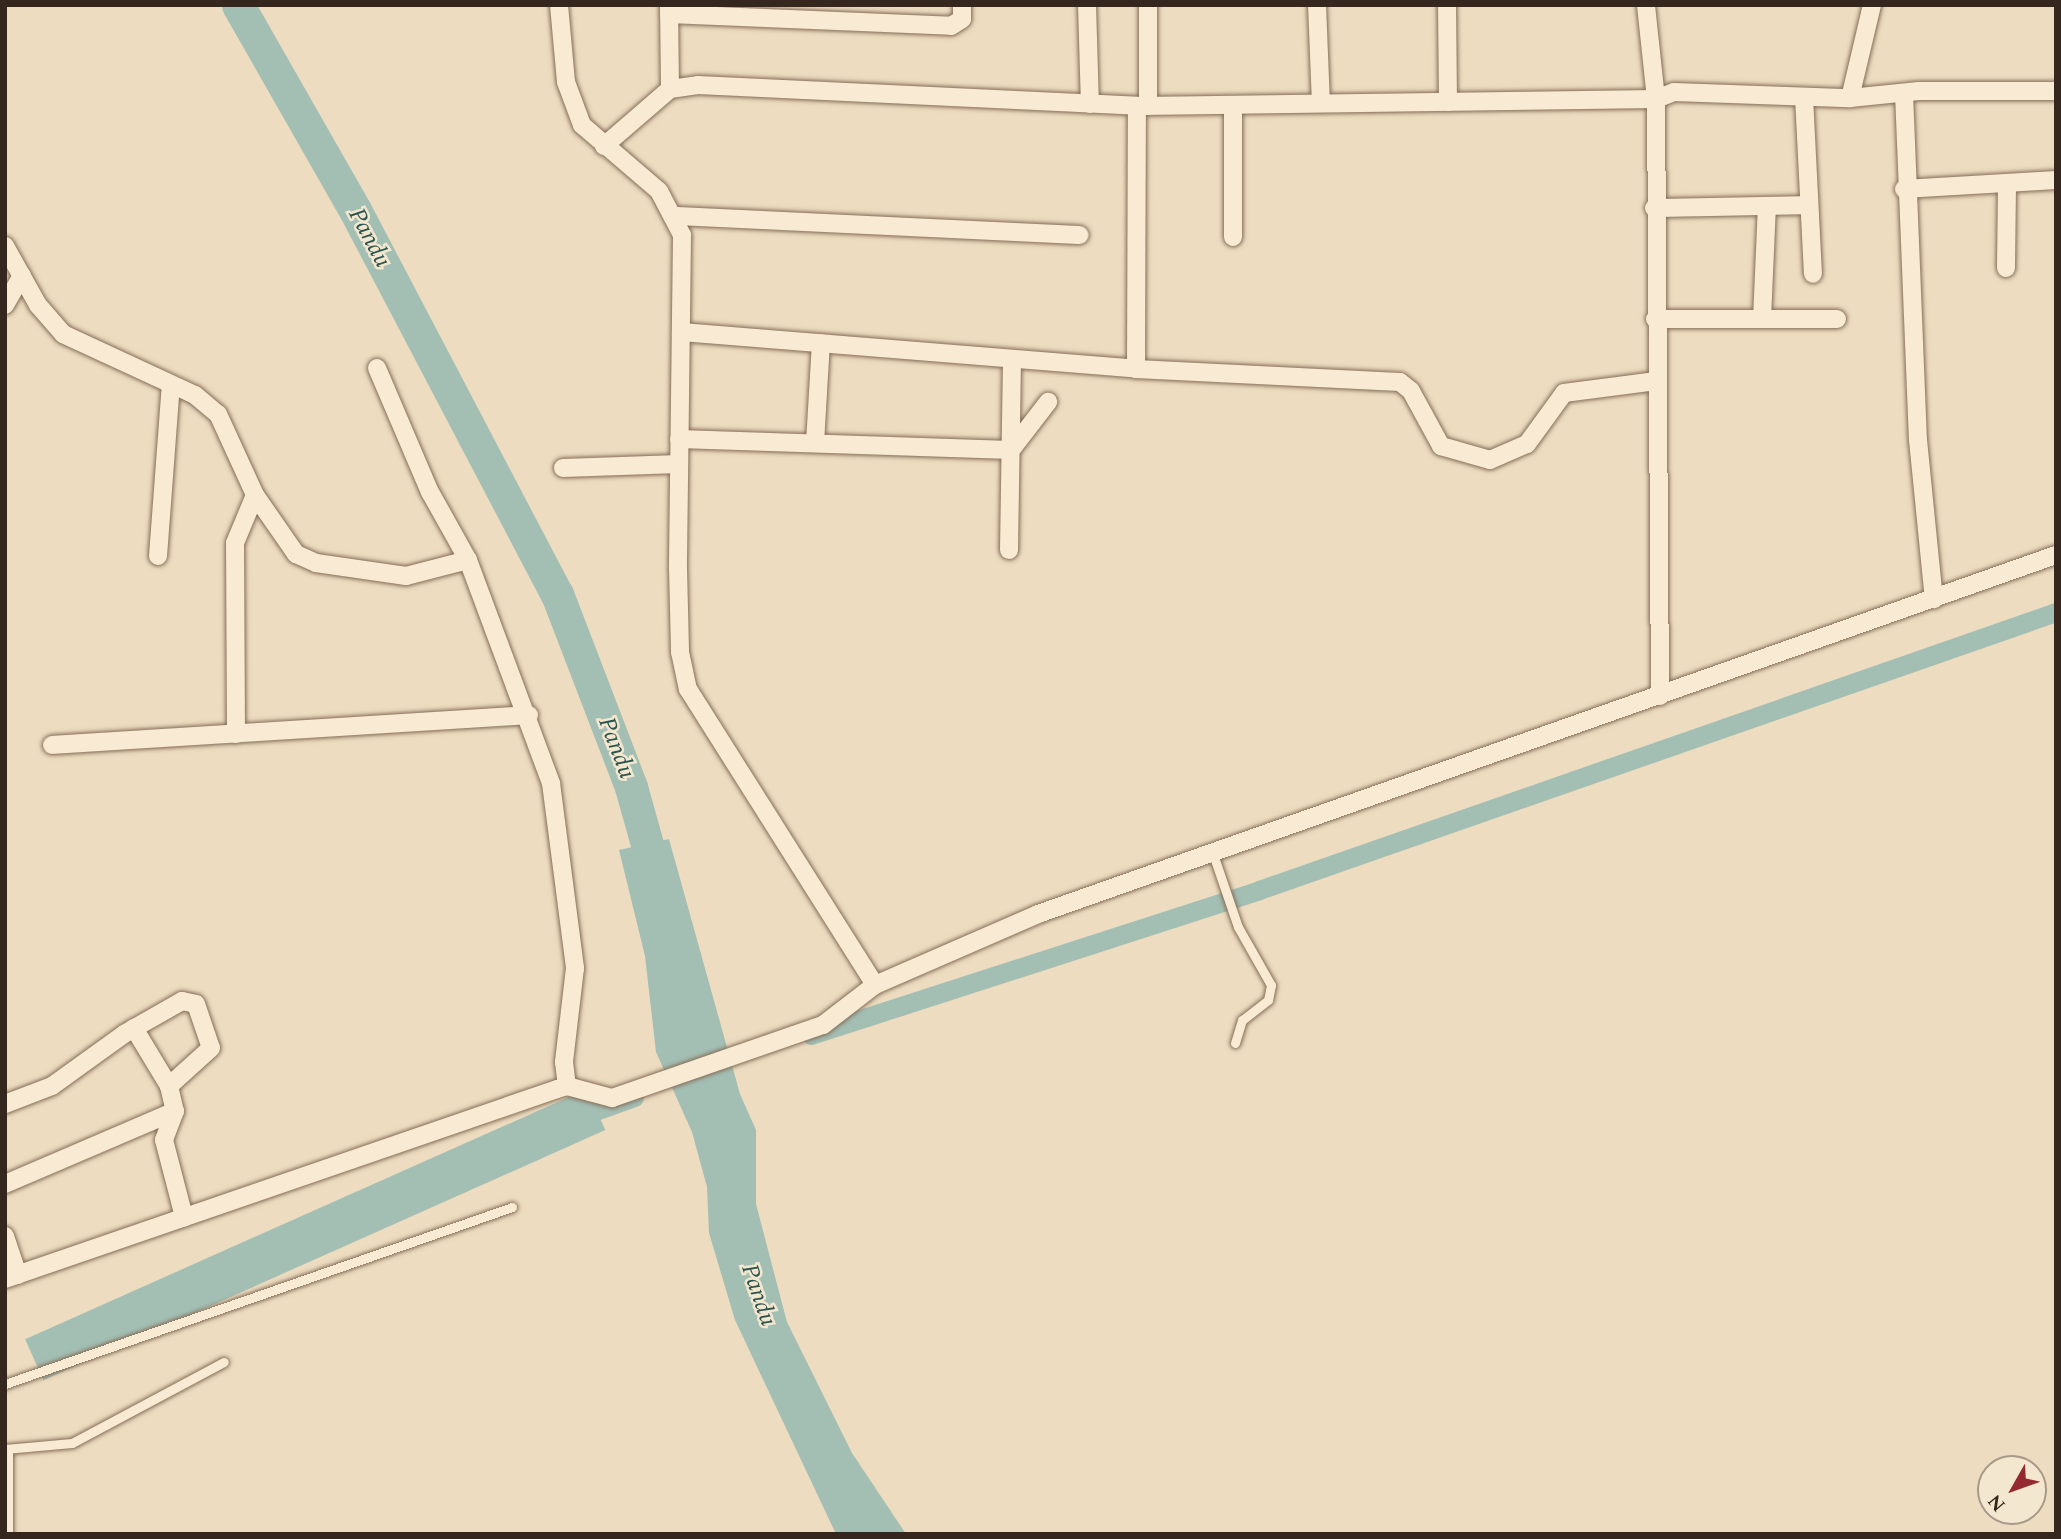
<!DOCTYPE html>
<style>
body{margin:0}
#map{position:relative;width:2061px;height:1539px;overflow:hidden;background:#eddcc0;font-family:Spectral,serif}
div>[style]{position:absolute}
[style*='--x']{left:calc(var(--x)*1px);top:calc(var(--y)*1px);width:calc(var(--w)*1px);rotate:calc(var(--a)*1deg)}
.water>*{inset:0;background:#a3bfb4;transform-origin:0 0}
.canal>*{height:19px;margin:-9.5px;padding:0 9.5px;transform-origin:9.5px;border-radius:9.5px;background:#a3bfb4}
.river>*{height:33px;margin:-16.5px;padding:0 16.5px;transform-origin:16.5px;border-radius:16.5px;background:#a3bfb4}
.roads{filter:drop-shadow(0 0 2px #856d58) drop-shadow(0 0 2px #856d58)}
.lane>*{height:9px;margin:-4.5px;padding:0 4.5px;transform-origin:4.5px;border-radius:4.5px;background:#f8ead3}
.street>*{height:18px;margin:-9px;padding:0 9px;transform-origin:9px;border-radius:9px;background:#f8ead3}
span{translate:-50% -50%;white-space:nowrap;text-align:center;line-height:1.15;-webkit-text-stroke:5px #f4e7cf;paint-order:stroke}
.water-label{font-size:24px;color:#2c554f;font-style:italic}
.frame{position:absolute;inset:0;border:7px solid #35271d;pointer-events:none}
.north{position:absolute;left:1977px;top:1455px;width:70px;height:70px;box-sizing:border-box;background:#f4e7cf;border:2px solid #a89a88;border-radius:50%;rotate:230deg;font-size:19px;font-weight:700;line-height:28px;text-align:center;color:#35271d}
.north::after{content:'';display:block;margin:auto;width:24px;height:32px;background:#932a32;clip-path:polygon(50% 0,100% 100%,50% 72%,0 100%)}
</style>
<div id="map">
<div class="water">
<div style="clip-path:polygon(669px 839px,740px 1094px,756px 1130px,756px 1204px,787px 1322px,852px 1453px,906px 1534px,836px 1534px,735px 1320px,709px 1233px,707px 1187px,692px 1132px,656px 1052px,645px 956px,619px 850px)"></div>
<div style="left:587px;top:1089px;width:45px;height:615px;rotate:66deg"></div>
</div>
<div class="canal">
<div style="--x:811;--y:1035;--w:471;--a:-17.9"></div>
<div style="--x:1259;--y:890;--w:844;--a:-19.23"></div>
<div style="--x:573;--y:1119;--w:65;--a:-19.8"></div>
</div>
<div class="river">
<div style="--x:238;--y:5;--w:236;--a:60.3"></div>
<div style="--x:355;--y:210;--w:434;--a:62.3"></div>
<div style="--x:557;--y:594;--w:207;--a:69"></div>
<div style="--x:631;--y:787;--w:104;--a:74.4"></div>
</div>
<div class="roads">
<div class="lane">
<div style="--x:1213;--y:854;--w:77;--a:71.1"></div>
<div style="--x:1238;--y:927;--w:67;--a:60.4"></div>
<div style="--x:1271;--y:985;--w:15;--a:101"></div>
<div style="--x:1268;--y:1000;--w:33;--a:142"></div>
<div style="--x:1242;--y:1020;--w:24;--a:107"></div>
<div style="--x:5;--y:1384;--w:537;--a:-19.24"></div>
<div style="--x:5;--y:1449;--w:67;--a:-5.1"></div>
<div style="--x:72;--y:1443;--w:172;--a:-28.1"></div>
<div style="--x:8;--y:1534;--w:84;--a:-90"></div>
</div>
<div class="street">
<div style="--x:559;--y:5;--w:77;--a:84.8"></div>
<div style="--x:566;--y:82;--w:46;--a:69.6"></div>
<div style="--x:582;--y:125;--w:101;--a:40.6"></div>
<div style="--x:659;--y:191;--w:50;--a:62.4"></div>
<div style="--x:682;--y:235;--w:333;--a:90.7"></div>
<div style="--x:678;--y:568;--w:84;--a:88.6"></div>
<div style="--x:680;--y:652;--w:38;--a:78"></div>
<div style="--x:688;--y:689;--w:350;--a:57.7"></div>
<div style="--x:669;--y:5;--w:84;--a:89.3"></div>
<div style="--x:1087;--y:5;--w:99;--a:88.3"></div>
<div style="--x:1148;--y:5;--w:101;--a:90"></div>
<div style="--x:1317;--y:5;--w:98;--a:87.7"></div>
<div style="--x:1447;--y:5;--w:97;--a:89.4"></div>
<div style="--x:669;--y:14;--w:282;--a:2.4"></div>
<div style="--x:951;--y:26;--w:13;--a:-32"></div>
<div style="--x:962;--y:19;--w:14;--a:-90"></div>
<div style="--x:1904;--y:93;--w:347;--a:87.7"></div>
<div style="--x:1918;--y:440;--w:160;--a:84.3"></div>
<div style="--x:1804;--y:97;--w:177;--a:87.1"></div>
<div style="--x:1850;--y:98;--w:96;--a:-76.7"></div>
<div style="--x:1233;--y:105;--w:132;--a:90"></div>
<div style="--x:604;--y:146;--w:87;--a:-40.8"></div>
<div style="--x:670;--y:89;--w:28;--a:-8"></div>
<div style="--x:698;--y:85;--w:440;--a:2.7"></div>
<div style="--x:1137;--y:106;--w:519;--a:-0.77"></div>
<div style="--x:1656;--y:99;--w:95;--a:-96.1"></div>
<div style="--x:1904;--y:189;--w:152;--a:-3.4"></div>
<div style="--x:1654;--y:208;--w:152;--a:-1.1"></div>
<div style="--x:676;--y:216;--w:404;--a:2.7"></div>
<div style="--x:5;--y:246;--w:68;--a:60.8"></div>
<div style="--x:38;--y:305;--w:38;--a:49"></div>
<div style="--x:63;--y:334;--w:145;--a:24.8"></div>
<div style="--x:195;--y:395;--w:30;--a:40"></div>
<div style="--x:218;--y:414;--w:89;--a:65.4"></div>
<div style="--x:255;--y:495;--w:72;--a:55.2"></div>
<div style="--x:296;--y:554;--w:22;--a:24"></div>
<div style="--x:316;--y:563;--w:91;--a:8.2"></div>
<div style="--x:406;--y:576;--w:64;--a:-14.5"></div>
<div style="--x:468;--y:560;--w:238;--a:69.6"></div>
<div style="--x:551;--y:783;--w:187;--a:82.6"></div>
<div style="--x:575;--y:968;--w:95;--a:96.7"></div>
<div style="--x:564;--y:1062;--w:24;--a:83"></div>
<div style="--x:2006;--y:268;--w:85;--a:-89.3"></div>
<div style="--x:5;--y:305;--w:34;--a:-60"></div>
<div style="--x:1655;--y:319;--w:107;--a:0"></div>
<div style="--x:1762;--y:319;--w:113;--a:-87.5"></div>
<div style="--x:1762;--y:319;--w:75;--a:0"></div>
<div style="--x:681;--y:332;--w:457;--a:4.6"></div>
<div style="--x:1136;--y:369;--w:264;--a:2.8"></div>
<div style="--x:1400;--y:382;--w:14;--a:39"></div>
<div style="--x:1411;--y:391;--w:63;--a:61.4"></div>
<div style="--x:1441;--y:446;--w:51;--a:15.9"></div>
<div style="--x:1490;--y:460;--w:40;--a:-23.4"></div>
<div style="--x:1527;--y:444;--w:63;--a:-54"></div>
<div style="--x:1564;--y:393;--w:93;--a:-7.4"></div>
<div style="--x:377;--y:368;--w:135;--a:66.9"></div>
<div style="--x:430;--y:492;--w:78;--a:60.8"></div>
<div style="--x:1136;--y:369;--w:263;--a:-89.8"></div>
<div style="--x:679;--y:439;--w:332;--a:1.9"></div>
<div style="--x:1011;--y:450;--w:61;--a:-52.4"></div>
<div style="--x:815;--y:443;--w:100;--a:-86.6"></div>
<div style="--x:563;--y:468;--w:116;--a:-2"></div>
<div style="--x:1009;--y:550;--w:191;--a:-89.1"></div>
<div style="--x:158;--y:556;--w:171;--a:-85.7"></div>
<div style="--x:1660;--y:696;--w:597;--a:-90.38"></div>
<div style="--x:1656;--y:99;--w:19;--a:-21"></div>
<div style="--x:1674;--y:92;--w:176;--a:2"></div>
<div style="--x:1850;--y:98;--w:69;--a:-5.8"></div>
<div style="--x:1919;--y:91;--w:137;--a:0"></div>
<div style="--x:236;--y:734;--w:191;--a:-90.3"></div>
<div style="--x:235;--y:543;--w:52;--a:-67.4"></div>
<div style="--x:52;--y:745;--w:478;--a:-3.6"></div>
<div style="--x:134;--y:1028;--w:68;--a:58.9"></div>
<div style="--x:5;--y:1104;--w:50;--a:-21"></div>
<div style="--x:52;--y:1086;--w:89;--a:-35.8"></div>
<div style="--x:124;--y:1034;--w:67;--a:-29.6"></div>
<div style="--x:182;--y:1001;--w:14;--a:12"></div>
<div style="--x:196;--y:1004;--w:46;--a:71.2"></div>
<div style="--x:211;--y:1048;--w:57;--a:137.9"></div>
<div style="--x:169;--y:1086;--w:26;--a:77"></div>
<div style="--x:175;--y:1111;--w:31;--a:111"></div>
<div style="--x:164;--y:1140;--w:80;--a:75.4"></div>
<div style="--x:5;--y:1184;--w:185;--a:-23.2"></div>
<div style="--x:5;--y:1236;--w:41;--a:71.6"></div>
<div style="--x:5;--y:1279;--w:584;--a:-18.99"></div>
<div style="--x:557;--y:1089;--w:10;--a:-17"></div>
<div style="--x:567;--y:1086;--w:47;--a:14.9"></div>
<div style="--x:612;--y:1098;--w:223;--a:-19.1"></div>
<div style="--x:823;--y:1025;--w:66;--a:-37.6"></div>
<div style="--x:875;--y:985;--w:178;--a:-23.5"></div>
<div style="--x:1038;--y:914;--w:1079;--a:-19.43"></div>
</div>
</div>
<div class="water-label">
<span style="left:369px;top:238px;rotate:62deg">Pandu</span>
<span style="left:616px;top:748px;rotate:69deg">Pandu</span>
<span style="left:758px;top:1295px;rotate:71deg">Pandu</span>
</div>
<div class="frame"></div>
<div class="north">N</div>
</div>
